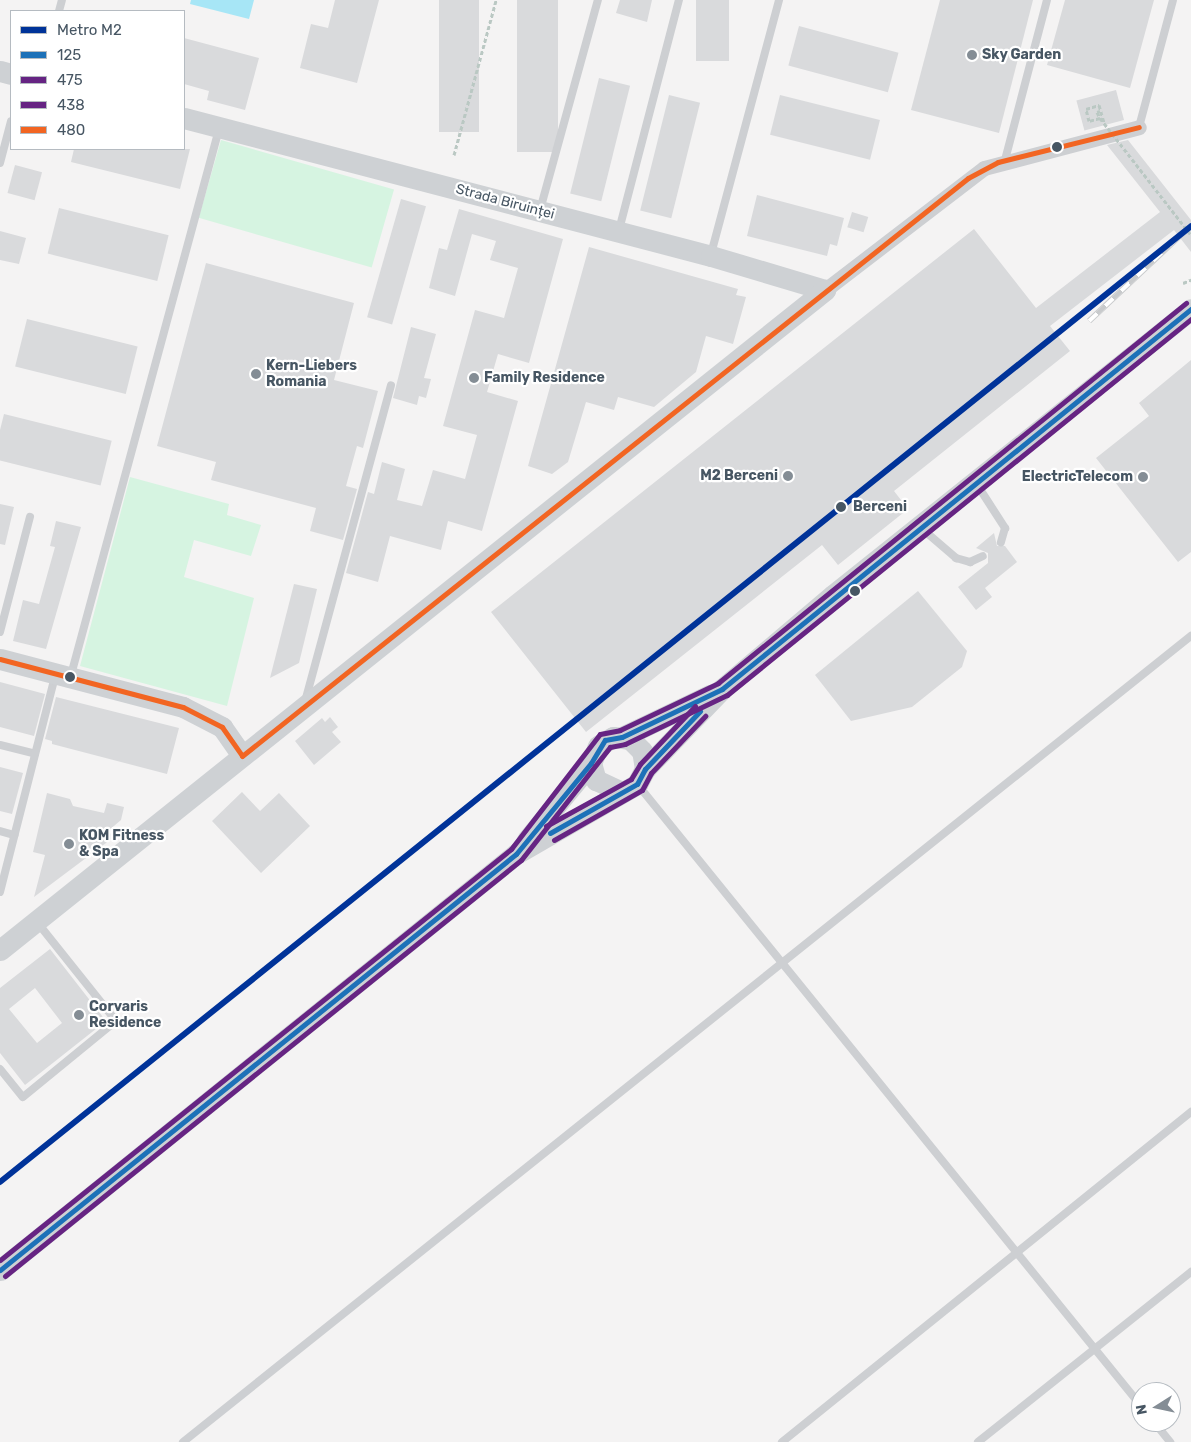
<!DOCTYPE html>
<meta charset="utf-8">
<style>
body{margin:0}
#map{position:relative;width:1191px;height:1442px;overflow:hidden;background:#f4f3f3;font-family:Rubik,sans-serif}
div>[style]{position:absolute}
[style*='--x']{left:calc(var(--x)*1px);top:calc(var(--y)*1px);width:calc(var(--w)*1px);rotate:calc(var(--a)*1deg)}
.green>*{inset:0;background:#d6f4e1;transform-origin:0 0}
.water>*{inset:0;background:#a7e6f6}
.building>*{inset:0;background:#d9dadc;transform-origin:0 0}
.path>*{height:3px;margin-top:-1.5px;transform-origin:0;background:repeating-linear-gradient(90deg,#bac8c3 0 4px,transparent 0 6.5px)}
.lane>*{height:8px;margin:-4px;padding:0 4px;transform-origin:4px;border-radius:4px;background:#cdcfd2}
.street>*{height:15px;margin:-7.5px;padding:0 7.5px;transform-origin:7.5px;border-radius:7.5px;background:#cdcfd2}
.secondary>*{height:21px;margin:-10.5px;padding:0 10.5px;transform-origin:10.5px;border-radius:10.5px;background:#ced1d4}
.rail>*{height:5.5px;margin-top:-2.75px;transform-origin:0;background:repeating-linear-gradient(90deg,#fff 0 11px,#c8cacc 0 22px);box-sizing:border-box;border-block:1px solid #c8cacc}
.path-bridge>*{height:3px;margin-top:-1.5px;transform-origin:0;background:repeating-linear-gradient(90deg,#bac8c3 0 4px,transparent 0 6.5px)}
.bus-1>*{height:5px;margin:-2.5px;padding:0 2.5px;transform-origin:2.5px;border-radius:2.5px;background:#1d71b8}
.bus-2>*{height:5px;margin:-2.5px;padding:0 2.5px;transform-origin:2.5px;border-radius:2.5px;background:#662483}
.bus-3>*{height:5px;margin:-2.5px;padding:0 2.5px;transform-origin:2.5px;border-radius:2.5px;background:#662483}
.bus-4>*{height:5px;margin:-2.5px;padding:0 2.5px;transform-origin:2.5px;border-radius:2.5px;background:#f26522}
.metro-1>*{height:6px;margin:-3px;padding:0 3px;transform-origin:3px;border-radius:3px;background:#039}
.dots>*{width:14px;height:14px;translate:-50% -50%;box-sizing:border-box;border:2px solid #fff;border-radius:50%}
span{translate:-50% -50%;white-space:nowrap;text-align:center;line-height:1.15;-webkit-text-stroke:4.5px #fff;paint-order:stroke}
.poi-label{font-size:14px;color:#475663;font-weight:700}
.left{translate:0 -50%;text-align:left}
.right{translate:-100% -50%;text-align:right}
.street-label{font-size:14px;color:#475663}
.stop-label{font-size:14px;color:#475663;font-weight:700}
.legend{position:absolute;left:10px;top:10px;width:175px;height:140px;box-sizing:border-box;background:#fff;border:1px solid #b5bbc1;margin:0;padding:6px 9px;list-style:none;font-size:15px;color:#475663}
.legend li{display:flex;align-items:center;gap:10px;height:25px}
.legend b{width:25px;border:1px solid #b5bbc1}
.north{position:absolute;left:1131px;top:1382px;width:50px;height:50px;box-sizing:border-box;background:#fff;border:1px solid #b5bbc1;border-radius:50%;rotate:260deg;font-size:14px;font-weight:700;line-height:20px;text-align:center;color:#475663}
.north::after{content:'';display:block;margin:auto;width:18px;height:22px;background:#848d95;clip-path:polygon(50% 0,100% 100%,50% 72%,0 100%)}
</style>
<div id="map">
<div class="green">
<div style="left:221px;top:140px;width:180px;height:81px;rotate:16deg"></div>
<div style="clip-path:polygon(130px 477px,229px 504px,227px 515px,261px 525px,251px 556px,194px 540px,184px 577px,254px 598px,227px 706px,80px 666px)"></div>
</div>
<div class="water">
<div style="clip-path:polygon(191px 0,254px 0,249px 19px,190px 4px)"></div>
</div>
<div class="building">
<div style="clip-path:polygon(335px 0,379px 0,357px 83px,300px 68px,311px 24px,328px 28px)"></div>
<div style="left:439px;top:0;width:40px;height:132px"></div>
<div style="left:517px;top:0;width:41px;height:152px"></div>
<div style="clip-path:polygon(620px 0,652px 0,647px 22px,616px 13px)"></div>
<div style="left:696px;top:0;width:33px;height:61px"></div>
<div style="clip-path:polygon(940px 0,1033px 0,999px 133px,911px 110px)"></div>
<div style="clip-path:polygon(1065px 0,1154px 0,1130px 88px,1047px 65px)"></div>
<div style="left:799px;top:26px;width:103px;height:41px;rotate:15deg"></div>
<div style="clip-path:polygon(184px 38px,259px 58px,245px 110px,207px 100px,209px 91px,184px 84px)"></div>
<div style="left:599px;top:78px;width:32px;height:119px;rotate:14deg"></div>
<div style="left:1116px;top:90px;width:31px;height:41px;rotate:75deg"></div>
<div style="left:669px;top:95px;width:32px;height:119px;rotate:14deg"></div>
<div style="left:780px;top:95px;width:103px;height:41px;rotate:14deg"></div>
<div style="clip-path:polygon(1128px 140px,1191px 220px,1191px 252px,1174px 230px,1050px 326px,1070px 351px,894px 491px,908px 509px,838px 565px,822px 545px,586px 732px,491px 612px,974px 229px,1036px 308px,1160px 212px,1107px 145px)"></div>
<div style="clip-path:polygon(74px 149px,190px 149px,180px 189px,71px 162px)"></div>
<div style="left:15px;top:165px;width:28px;height:29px;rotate:15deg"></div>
<div style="clip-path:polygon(757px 195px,844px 218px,837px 246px,830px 244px,827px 256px,747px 236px)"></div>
<div style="left:401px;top:199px;width:26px;height:123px;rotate:16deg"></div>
<div style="left:59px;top:208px;width:113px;height:47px;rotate:14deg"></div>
<div style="clip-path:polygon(459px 209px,563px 239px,529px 363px,498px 354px,487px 392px,518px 401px,482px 531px,448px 521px,441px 550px,390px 536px,378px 582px,346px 573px,368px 492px,374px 494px,382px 462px,405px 469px,397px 500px,422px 506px,433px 470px,465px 479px,477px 435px,443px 426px,475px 310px,504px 318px,518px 268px,490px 260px,496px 241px,472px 234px,455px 296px,429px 288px,439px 248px,447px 250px)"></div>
<div style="left:852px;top:212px;width:17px;height:16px;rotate:17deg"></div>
<div style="clip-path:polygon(0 231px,26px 238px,19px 264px,0 260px)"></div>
<div style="clip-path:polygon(589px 247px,738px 289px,736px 295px,746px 297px,733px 344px,706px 336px,696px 372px,654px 407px,618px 397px,614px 410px,586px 402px,568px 462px,552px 474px,528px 466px)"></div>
<div style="clip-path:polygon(206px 263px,354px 303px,334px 380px,378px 391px,363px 448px,357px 446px,346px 486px,357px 489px,343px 540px,310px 531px,316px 508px,211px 480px,216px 462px,157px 446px)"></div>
<div style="left:27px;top:319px;width:114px;height:49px;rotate:14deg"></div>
<div style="clip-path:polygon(411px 327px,436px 334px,424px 378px,431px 379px,426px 398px,419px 396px,417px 405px,393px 398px)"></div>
<div style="clip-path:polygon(1191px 360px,1191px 552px,1178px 562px,1096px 458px,1149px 416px,1139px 403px)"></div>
<div style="left:4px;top:414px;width:111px;height:46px;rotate:14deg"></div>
<div style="clip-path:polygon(0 504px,14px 507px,5px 545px,0 544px)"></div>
<div style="clip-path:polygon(56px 521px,81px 527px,46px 649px,13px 641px,23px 600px,39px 604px,55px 547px,50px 546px)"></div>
<div style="clip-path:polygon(994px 533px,997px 546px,1005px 546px,1017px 562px,985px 588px,992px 597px,976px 610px,958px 587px,988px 563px,988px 553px,976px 548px)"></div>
<div style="clip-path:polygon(294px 584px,317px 589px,299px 663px,270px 678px)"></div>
<div style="clip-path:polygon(918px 591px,967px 651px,962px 667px,912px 707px,851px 721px,815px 675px)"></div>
<div style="clip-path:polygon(0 682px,45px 694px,34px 736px,0 727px)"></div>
<div style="clip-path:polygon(56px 697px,179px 728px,167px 774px,52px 744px,52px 741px,45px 739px)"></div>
<div style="clip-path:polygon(330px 717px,338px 727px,332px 732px,341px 742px,314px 765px,295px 741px,322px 718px,325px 722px)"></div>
<div style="clip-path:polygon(0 767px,23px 773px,12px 814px,0 811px)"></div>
<div style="clip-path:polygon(242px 792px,260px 811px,279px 793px,310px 826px,261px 873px,212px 821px)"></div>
<div style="clip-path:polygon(47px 793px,70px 799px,73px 806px,104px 813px,107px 803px,124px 807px,121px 820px,108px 831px,114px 837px,34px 897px,45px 855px,33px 852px)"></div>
<div style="clip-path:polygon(evenodd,50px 949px,106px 1021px,25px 1085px,0 1053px,0 988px,50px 949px,35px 988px,62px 1023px,37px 1043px,9px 1009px,35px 988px)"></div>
</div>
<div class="path">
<div style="--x:1100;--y:111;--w:3;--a:162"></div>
<div style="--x:1097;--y:112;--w:7;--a:63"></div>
<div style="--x:1100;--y:118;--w:11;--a:165"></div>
<div style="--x:1089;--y:121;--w:12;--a:-104"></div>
<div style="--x:1086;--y:109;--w:14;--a:-17"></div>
<div style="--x:1099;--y:105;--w:18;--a:74"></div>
<div style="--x:454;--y:155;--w:161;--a:-74.8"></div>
<div style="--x:1183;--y:283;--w:9;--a:-21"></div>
</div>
<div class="lane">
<div style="--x:59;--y:11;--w:11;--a:-75"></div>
<div style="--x:1139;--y:127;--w:131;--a:-75"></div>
<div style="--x:1005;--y:160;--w:165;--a:-75.3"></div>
<div style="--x:0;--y:163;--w:43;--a:-75.3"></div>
<div style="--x:540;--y:210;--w:218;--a:-74.6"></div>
<div style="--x:619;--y:230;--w:238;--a:-75.4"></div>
<div style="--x:711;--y:254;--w:263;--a:-75"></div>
<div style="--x:976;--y:483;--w:54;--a:57.2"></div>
<div style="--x:1005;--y:528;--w:15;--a:106"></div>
<div style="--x:920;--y:527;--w:48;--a:40.7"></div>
<div style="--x:956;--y:558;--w:15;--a:16"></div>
<div style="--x:970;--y:562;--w:14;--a:-25"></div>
<div style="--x:0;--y:632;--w:119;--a:-75.4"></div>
<div style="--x:71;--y:675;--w:566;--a:-74.83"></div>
<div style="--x:306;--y:698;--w:324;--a:-74.8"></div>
<div style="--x:0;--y:745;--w:36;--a:14"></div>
<div style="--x:638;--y:785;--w:799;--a:50.99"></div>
<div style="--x:0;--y:831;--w:15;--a:16"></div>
<div style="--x:0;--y:892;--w:223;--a:-75.7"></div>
<div style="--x:0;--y:1069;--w:36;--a:51"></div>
<div style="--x:23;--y:1097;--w:120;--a:-39.3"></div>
<div style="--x:116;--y:1021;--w:127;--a:-128.6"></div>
<div style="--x:1154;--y:1422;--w:26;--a:51"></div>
<div style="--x:183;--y:1442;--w:1291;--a:-38.65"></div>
<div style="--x:782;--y:1442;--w:526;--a:-38.9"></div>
<div style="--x:978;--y:1442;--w:273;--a:-38.6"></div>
</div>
<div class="street">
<div style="--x:825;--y:290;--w:200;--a:-37.5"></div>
<div style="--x:984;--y:168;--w:160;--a:-14.8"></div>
</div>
<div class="secondary">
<div style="--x:0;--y:71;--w:11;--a:15"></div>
<div style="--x:184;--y:118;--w:545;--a:14.67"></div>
<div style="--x:711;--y:256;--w:119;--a:16.6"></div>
<div style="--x:0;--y:659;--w:189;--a:14.7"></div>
<div style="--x:183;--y:707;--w:44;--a:27.1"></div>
<div style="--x:222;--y:727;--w:35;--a:55"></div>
<div style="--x:622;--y:737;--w:98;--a:-25.5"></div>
<div style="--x:645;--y:769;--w:111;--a:-46.1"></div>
<div style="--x:722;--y:689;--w:145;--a:-40.3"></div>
<div style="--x:833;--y:595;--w:458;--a:-38.6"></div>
<div style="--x:527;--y:840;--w:100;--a:-50.3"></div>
<div style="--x:0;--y:950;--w:1057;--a:-38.66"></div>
<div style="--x:0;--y:1270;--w:663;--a:-38.88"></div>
<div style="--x:516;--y:854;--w:140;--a:-30"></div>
<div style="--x:637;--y:784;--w:17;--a:-62"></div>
<div style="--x:645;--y:769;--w:18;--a:-99"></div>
<div style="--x:642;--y:751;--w:17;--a:-135"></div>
<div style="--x:630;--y:739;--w:17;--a:-173"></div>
<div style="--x:613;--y:737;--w:17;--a:149"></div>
<div style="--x:598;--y:746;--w:18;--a:112"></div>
<div style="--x:591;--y:763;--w:18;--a:74"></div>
<div style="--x:596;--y:780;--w:26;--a:25"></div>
</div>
<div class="rail">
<div style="--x:1089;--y:321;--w:136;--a:-43.2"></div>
</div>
<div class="path-bridge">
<div style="--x:1100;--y:118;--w:148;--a:52.1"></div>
</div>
<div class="bus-1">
<div style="--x:550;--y:833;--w:100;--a:-29.4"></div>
<div style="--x:637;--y:784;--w:17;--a:-62"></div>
<div style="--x:645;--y:769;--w:80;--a:-46.5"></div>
<div style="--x:0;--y:1270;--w:663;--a:-38.88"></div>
<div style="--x:516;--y:854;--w:118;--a:-50.5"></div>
<div style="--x:591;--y:763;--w:27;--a:-59"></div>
<div style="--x:605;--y:740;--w:17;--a:-10"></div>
<div style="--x:622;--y:737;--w:111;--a:-25.6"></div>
<div style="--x:722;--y:689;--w:604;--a:-39.02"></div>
</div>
<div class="bus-2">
<div style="--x:554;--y:840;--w:101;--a:-29.6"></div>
<div style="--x:642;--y:790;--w:19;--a:-62"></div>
<div style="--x:651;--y:773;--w:79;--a:-46.5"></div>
<div style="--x:5;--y:1276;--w:663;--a:-38.88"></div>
<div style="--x:521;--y:860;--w:144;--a:-51.8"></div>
<div style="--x:610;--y:747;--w:15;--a:-11"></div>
<div style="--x:625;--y:744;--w:113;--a:-25.7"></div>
<div style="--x:727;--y:695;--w:597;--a:-39.02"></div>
</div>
<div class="bus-3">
<div style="--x:546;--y:826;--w:97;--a:-28.9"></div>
<div style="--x:631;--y:779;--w:17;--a:-59"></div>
<div style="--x:640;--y:764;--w:80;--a:-46.5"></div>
<div style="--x:0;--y:1260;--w:656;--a:-38.81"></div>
<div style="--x:511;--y:849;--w:145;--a:-52.3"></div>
<div style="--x:600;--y:734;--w:20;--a:-11"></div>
<div style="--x:620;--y:730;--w:109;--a:-25.6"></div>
<div style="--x:718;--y:683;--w:603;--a:-39.08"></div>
</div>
<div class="bus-4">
<div style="--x:0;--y:659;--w:189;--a:14.7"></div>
<div style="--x:183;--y:707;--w:44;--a:27.1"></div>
<div style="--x:222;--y:727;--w:35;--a:55"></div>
<div style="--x:242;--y:756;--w:928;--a:-38.52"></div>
<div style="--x:968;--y:178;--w:34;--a:-28"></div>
<div style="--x:998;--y:162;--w:145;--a:-13.9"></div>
</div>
<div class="metro-1">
<div style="--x:0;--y:1182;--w:1527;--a:-38.75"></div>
</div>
<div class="dots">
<div style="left:972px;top:55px;background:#848d95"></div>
<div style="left:1057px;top:147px;background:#475663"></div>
<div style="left:256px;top:374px;background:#848d95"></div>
<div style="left:474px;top:378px;background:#848d95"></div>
<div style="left:788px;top:476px;background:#848d95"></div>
<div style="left:1143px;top:477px;background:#848d95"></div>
<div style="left:841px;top:507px;background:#475663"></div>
<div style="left:855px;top:591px;background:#475663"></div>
<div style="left:70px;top:677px;background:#475663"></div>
<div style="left:69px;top:844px;background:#848d95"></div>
<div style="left:79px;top:1015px;background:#848d95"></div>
</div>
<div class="poi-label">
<span class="left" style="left:982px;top:55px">Sky Garden</span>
<span class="left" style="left:266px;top:374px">Kern-Liebers<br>Romania</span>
<span class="left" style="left:484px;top:378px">Family Residence</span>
<span class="right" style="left:778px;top:476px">M2 Berceni</span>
<span class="right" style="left:1133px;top:477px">ElectricTelecom</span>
<span class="left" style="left:79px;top:844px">KOM Fitness<br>&amp; Spa</span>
<span class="left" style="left:89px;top:1015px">Corvaris<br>Residence</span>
</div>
<div class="street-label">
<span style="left:505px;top:202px;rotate:15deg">Strada Biruinței</span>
</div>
<div class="stop-label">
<span class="left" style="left:853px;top:507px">Berceni</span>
</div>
<ul class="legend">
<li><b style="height:6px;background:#039"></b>Metro M2</li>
<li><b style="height:6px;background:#1d71b8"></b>125</li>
<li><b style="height:6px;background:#662483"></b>475</li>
<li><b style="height:6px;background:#662483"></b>438</li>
<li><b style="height:6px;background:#f26522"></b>480</li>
</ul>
<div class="north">N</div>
</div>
